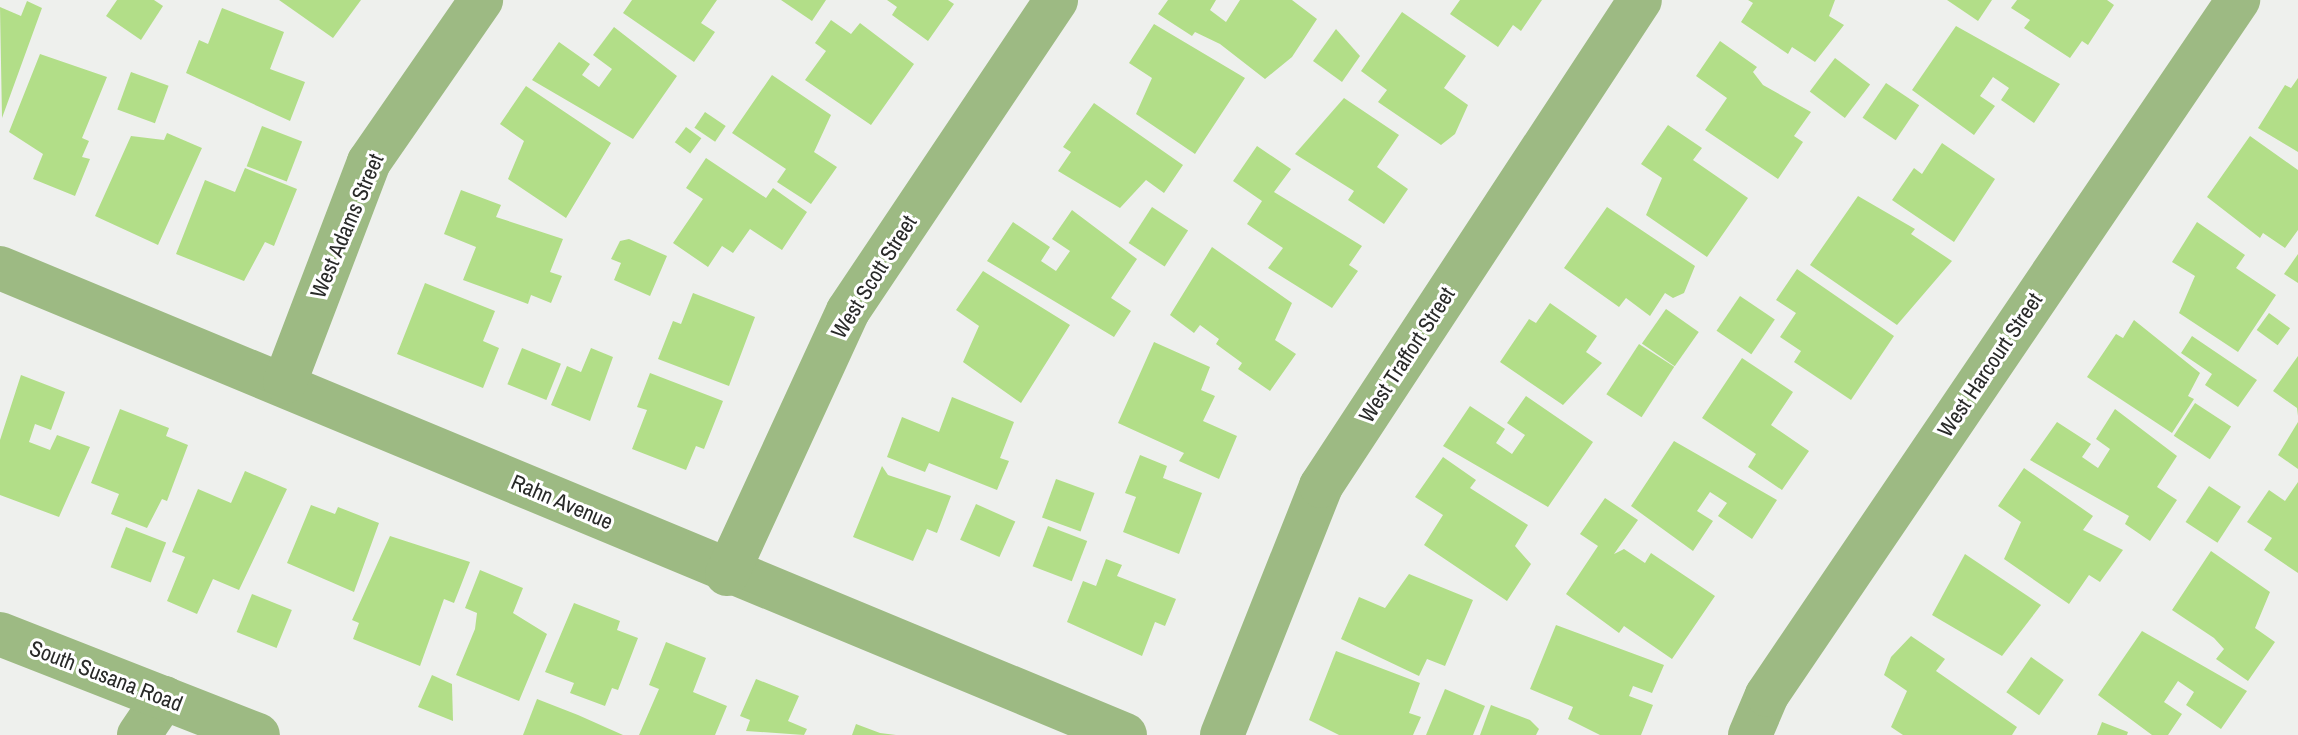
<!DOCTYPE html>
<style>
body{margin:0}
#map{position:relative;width:2298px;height:735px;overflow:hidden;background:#eef0ed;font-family:"Archivo Narrow",sans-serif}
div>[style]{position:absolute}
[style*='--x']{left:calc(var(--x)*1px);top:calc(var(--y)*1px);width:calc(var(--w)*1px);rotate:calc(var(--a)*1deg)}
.building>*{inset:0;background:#b2de88;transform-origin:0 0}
.minor>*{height:44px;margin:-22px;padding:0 22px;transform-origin:22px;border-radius:22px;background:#9dba83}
.tertiary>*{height:44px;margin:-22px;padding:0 22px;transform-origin:22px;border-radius:22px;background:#9dba83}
span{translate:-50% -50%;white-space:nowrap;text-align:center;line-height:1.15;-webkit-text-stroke:6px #fff;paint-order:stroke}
.street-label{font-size:22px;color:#292a29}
</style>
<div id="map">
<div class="building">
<div style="clip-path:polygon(117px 0,154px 0,163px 6px,141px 40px,106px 16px)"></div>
<div style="clip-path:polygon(279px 0,361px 0,333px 38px)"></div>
<div style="clip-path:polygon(632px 0,717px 0,701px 23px,715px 32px,694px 62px,623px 13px)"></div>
<div style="clip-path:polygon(781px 0,826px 0,812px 21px)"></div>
<div style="clip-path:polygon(887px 0,948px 0,954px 4px,928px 41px,892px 15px,897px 7px)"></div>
<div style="clip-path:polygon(1168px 0,1216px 0,1210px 10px,1226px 22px,1240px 0,1292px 0,1317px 19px,1292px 57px,1265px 79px,1220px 44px,1195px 32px,1192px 36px,1158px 14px)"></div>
<div style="clip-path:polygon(1460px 0,1542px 0,1521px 31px,1513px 25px,1498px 47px,1450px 14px)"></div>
<div style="clip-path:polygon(1748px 0,1835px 0,1829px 16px,1844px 25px,1815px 62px,1792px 47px,1788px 54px,1741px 22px,1753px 3px)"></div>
<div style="clip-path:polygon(1947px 0,1992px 0,1978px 21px)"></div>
<div style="clip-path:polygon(2017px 0,2107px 0,2114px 5px,2088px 45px,2082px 41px,2070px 58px,2024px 28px,2030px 20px,2011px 8px)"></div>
<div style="clip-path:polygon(27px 1px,42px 8px,2px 118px,0 7px,21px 16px)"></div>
<div style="clip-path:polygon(222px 8px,284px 32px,270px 69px,305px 82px,290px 121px,186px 73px,199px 40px,208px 44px)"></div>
<div style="clip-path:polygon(1402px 12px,1466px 56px,1444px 88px,1468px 105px,1455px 134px,1441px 145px,1378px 102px,1387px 90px,1361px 71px)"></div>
<div style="clip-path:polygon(831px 20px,851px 34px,860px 23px,914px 64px,871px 125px,805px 80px,826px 51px,815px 43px)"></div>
<div style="clip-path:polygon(1154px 24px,1245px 78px,1195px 154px,1136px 114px,1152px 78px,1129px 63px)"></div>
<div style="clip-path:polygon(1956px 26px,2060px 84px,2034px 123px,2001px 100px,2009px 88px,1993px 77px,1980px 96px,1995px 106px,1974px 135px,1912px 90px)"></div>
<div style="clip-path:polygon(614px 27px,677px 76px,633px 139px,532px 80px,559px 42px,590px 64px,582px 75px,599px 87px,612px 69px,593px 55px)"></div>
<div style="clip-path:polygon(1336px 29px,1360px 56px,1342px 82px,1313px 61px)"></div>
<div style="clip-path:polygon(1720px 41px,1757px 67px,1753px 72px,1763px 85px,1811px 112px,1794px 136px,1803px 142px,1778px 179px,1705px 130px,1727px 98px,1696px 76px)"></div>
<div style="clip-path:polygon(40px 54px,107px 77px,82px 138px,89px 141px,82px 157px,90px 159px,75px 196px,33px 179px,43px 154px,9px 132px)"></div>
<div style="left:1835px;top:58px;width:44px;height:42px;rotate:37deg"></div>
<div style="left:131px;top:72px;width:40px;height:40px;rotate:20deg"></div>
<div style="clip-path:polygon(772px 75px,831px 115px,814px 152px,837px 167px,811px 204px,777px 182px,786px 169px,732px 133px)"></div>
<div style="clip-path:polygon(2298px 78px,2298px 152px,2258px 128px,2285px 85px,2291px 88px)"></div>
<div style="left:1886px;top:83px;width:40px;height:42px;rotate:34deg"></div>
<div style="clip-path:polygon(526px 86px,611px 143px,566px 218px,508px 179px,524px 141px,500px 124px)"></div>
<div style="clip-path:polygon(1344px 98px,1399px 135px,1377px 167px,1408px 189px,1384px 224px,1348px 200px,1354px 191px,1295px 154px)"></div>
<div style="clip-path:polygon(1094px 103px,1183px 165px,1164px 193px,1146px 180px,1120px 208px,1058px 171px,1071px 152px,1063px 147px)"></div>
<div style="left:705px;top:112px;width:25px;height:19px;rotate:34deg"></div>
<div style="clip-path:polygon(1668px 125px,1702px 148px,1693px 160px,1748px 198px,1707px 257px,1646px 215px,1662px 178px,1641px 164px)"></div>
<div style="left:262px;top:126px;width:43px;height:43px;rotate:21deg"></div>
<div style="left:686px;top:127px;width:19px;height:19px;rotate:36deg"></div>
<div style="clip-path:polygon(167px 133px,202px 148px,158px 245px,95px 216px,131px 136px,164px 140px)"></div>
<div style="clip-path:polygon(2250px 136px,2298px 170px,2298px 230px,2285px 248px,2263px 233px,2260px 238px,2207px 197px)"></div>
<div style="clip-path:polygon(1942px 143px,1995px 179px,1954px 242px,1892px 200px,1914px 168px,1922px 174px)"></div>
<div style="clip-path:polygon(1257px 146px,1291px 169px,1274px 192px,1362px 246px,1349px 265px,1358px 271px,1332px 308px,1268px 268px,1283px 248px,1247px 224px,1262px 201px,1233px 181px)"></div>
<div style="clip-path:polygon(706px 158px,766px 198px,773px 188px,807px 212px,782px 250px,750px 229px,733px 253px,722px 246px,708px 267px,673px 243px,703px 199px,686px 188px)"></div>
<div style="clip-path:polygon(245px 168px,297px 189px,274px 246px,265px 242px,244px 281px,176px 254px,205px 180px,235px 192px)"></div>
<div style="clip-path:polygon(461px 190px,501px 205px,496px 217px,563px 239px,550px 272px,562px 276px,551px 303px,531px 295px,528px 304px,463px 280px,476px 247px,444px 234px)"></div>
<div style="clip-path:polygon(1858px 196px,1915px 229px,1911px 234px,1952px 261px,1897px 325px,1810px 265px)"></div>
<div style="left:1152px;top:207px;width:43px;height:43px;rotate:33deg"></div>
<div style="clip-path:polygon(1607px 207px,1695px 266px,1684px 293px,1673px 298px,1665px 293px,1650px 316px,1626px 298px,1619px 307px,1564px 268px)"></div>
<div style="clip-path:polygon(1072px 210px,1137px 259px,1111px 298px,1131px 311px,1114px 337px,987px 261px,1013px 222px,1050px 247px,1041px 261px,1056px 271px,1070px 251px,1052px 239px)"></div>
<div style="clip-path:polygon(2197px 222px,2245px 255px,2236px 268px,2276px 295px,2238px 352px,2179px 313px,2195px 276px,2172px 262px)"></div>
<div style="clip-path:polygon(629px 239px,667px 256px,650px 296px,614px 280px,621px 263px,611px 259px,620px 241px)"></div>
<div style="clip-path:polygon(1212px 247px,1292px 303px,1275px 340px,1296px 354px,1270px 391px,1238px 369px,1242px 363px,1216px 344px,1219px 339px,1200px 325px,1194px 333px,1170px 315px)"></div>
<div style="clip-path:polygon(2298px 254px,2298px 283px,2284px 274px)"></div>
<div style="clip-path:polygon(1797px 269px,1894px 336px,1851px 400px,1794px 362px,1801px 351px,1780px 337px,1796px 313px,1776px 300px)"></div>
<div style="clip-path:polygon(983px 271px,1070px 325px,1021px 403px,963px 362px,979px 326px,956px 310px)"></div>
<div style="clip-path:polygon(425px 283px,495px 311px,483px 341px,499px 348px,483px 388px,397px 354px)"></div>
<div style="clip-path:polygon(693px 293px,755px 317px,729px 386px,658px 359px,673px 321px,681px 324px)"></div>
<div style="left:1740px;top:296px;width:42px;height:42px;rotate:34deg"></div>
<div style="clip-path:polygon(1550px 303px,1597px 336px,1586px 352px,1602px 363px,1563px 405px,1500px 362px,1529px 319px,1536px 323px)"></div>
<div style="left:1666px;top:309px;width:40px;height:42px;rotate:35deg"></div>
<div style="left:2269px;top:313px;width:26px;height:21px;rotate:36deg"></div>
<div style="clip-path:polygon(2134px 320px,2200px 373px,2188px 396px,2194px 399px,2172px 433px,2087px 377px,2116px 334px,2123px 338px)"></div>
<div style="clip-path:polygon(2192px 336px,2257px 380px,2238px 407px,2205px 385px,2212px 374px,2181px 353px)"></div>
<div style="clip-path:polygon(1154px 342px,1210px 367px,1201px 390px,1215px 396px,1203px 421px,1237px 436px,1219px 479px,1179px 461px,1184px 453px,1118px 423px)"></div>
<div style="left:1639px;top:344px;width:42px;height:60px;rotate:33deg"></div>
<div style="left:522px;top:348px;width:42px;height:39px;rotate:22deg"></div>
<div style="clip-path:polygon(591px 348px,613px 357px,590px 421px,551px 405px,567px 366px,581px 372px)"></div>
<div style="clip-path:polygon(2298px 356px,2298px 416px,2297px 408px,2273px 391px)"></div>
<div style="clip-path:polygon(1742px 358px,1793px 392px,1771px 425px,1809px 451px,1782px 490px,1748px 467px,1756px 454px,1702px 418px)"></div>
<div style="clip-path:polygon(650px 373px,723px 401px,704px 449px,696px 446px,686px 470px,632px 449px,647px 410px,637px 407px)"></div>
<div style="clip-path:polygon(21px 375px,65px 392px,51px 430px,35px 424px,29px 442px,50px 450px,57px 435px,90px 447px,59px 517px,0 495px,0 440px)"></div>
<div style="clip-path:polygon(1526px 396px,1593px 442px,1548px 507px,1443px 446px,1470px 406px,1505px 429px,1496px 443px,1512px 454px,1525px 435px,1507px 423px)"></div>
<div style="clip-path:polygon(952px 397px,1014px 422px,1000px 458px,1009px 461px,997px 490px,929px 463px,925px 472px,887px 457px,902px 417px,939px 432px)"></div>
<div style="left:2195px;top:403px;width:43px;height:39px;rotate:33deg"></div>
<div style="clip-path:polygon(120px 409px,169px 428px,166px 436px,188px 445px,167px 501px,162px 499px,147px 528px,111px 514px,119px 494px,91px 483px)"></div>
<div style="clip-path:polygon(2115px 409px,2177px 456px,2157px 487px,2177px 500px,2150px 541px,2125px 524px,2129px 516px,2030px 460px,2057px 422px,2091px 444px,2082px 457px,2098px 468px,2110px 449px,2096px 439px)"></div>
<div style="clip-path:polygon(2298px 422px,2298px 469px,2278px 455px)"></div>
<div style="clip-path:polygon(1674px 441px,1777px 500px,1752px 539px,1718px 516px,1727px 503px,1710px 492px,1697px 511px,1713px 521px,1693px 551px,1631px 506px)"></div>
<div style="clip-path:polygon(1140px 455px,1167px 466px,1163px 478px,1202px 493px,1179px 554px,1123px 532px,1136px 497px,1125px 493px)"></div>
<div style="clip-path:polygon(1443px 457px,1476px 480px,1470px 488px,1528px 525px,1515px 546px,1531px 564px,1507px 601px,1424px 545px,1443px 515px,1415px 497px)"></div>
<div style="clip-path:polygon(882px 466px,888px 475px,951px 496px,937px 533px,927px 529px,913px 561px,853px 537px)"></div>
<div style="clip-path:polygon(2024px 468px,2093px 516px,2083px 530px,2123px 550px,2100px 582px,2089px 575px,2069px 604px,2004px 559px,2021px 522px,1998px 506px)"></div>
<div style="clip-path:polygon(245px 471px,287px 489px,239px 590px,213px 579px,197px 614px,167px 601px,185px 557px,172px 552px,198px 489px,231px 503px)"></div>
<div style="left:1056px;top:479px;width:41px;height:41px;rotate:20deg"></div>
<div style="clip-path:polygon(2298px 482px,2298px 573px,2264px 550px,2272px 538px,2247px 522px,2269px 490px,2285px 501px)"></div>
<div style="left:2209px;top:486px;width:38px;height:43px;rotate:33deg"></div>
<div style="clip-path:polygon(1605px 498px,1638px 520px,1614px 554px,1624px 549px,1645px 563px,1651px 553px,1715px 596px,1672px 659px,1624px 626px,1619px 633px,1566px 594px,1598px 546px,1580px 534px)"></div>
<div style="left:976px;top:504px;width:43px;height:39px;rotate:24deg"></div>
<div style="clip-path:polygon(311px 505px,335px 514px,338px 507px,379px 523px,354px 592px,287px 563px)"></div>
<div style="left:1048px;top:526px;width:42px;height:43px;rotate:21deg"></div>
<div style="left:126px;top:527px;width:43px;height:43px;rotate:21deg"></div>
<div style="clip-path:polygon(390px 536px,470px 562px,454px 603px,444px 599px,420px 666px,353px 639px,359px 623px,352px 620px)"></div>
<div style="clip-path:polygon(2211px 551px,2270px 592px,2255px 628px,2275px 642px,2248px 681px,2216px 659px,2224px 649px,2214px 638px,2172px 610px)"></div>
<div style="clip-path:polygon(1965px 554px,2041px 605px,2002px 656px,1932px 615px)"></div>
<div style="clip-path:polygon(1106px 559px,1122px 565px,1117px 576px,1176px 599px,1165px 626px,1155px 622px,1142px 656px,1067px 622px,1083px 581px,1096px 586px)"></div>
<div style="clip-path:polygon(480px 570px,523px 588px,513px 613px,547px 634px,519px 701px,456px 675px,475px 629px,477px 613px,465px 608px)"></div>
<div style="clip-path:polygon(1409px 574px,1473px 600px,1445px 666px,1427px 659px,1419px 676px,1341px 639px,1359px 597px,1385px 608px)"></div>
<div style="left:252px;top:594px;width:43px;height:41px;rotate:22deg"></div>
<div style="clip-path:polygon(574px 603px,620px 621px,617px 630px,638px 638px,618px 690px,612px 688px,605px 706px,570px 693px,574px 683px,545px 672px)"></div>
<div style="clip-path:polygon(1556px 625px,1664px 665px,1652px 693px,1633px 686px,1629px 696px,1653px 705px,1641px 735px,1600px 735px,1568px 719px,1573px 707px,1530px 689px)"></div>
<div style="clip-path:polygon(2142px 631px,2247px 691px,2221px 729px,2186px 705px,2194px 692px,2178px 681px,2164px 702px,2182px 714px,2168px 735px,2152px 735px,2098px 695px)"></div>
<div style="clip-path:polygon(1911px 636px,1945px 659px,1936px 671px,2017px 727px,2012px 735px,1903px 735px,1891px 727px,1907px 691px,1884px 675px,1891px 657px)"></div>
<div style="clip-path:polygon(666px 642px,706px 658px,693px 692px,727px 706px,715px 735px,639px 735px,659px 689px,649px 685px)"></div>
<div style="clip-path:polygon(1336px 651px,1420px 683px,1409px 713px,1421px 717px,1413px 735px,1339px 735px,1309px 720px)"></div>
<div style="left:2031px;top:657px;width:40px;height:43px;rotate:35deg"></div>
<div style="clip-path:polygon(432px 675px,452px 684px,453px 721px,418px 707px)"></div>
<div style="clip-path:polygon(756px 679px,799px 696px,788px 721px,807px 729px,804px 735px,746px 731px,750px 720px,740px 716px)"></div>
<div style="clip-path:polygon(1445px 689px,1485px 706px,1473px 735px,1426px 735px)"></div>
<div style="clip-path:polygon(537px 699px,578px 715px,623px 735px,523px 735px)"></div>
<div style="clip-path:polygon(1491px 705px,1530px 720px,1539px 729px,1536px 735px,1480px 735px)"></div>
<div style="clip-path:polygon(2102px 722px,2128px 732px,2127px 735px,2097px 735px)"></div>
<div style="clip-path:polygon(856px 724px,880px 733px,896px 735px,852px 735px)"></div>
</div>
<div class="minor">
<div style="--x:0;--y:268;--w:1218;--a:22.54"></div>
<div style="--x:285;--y:382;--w:235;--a:-69.1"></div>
<div style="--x:369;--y:162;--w:197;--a:-55.3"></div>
<div style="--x:727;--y:574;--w:289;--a:-65.3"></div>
<div style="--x:848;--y:311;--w:374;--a:-56.2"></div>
<div style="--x:139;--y:735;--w:45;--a:-56"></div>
<div style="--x:1222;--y:735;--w:268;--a:-68.3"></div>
<div style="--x:1321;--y:486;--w:581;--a:-56.72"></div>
<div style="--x:1750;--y:735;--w:43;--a:-67"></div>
<div style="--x:1767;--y:695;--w:840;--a:-55.87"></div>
</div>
<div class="tertiary">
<div style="--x:0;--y:634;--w:277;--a:21.4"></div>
</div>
<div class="street-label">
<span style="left:347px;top:226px;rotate:-67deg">West Adams Street</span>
<span style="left:874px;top:277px;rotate:-58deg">West Scott Street</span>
<span style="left:1407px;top:355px;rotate:-57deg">West Traffort Street</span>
<span style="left:1990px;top:365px;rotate:-56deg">West Harcourt Street</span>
<span style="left:562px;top:502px;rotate:23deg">Rahn Avenue</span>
<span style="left:106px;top:676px;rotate:21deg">South Susana Road</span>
</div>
</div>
